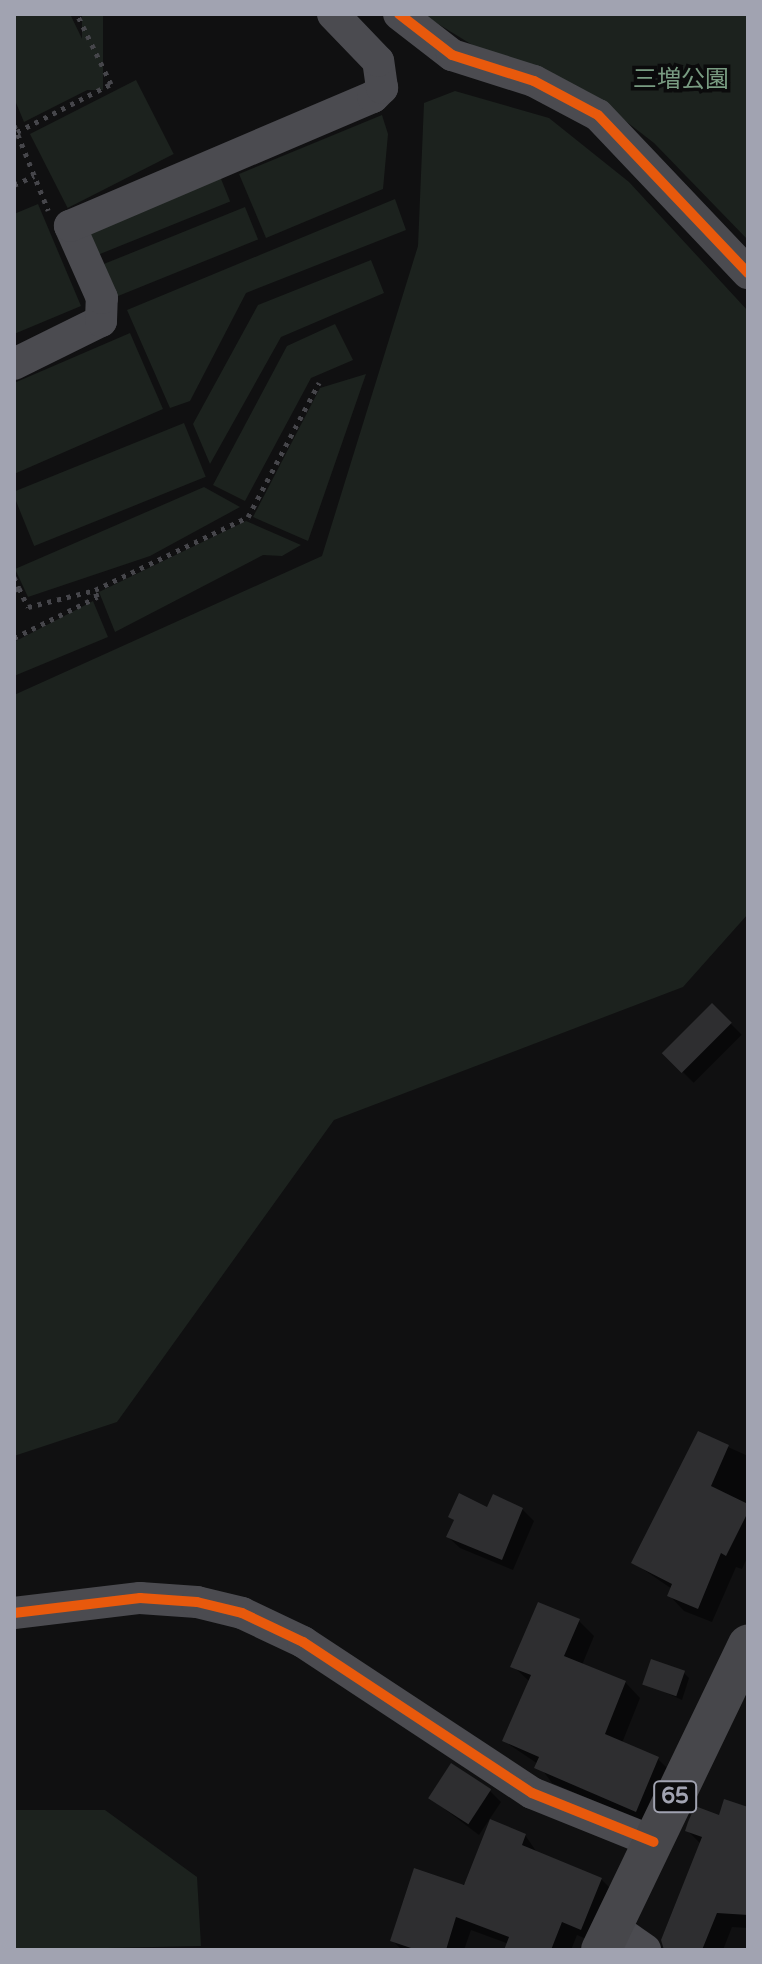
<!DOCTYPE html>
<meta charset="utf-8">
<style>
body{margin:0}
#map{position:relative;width:762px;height:1964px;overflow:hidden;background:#101011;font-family:"Varela Round","Noto Sans JP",sans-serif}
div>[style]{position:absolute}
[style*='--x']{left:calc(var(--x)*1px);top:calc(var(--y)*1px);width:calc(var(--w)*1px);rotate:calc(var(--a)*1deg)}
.green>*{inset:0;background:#1c221e;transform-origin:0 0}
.shadow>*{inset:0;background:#0007;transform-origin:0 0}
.building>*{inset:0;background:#2e2e30;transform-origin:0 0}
.path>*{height:5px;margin-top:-2.5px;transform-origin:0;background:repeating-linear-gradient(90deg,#46464b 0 4px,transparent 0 10px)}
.minor>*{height:32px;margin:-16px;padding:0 16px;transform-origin:16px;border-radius:16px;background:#4b4b50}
.major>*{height:40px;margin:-20px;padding:0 20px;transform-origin:20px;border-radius:20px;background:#47474b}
.cycleway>*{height:10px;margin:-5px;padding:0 5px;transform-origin:5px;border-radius:5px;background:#e8590c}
span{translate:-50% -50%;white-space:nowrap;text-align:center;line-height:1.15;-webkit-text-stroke:7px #0b0b0c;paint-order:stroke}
.shield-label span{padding:2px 6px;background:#0b0b0c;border:2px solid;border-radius:6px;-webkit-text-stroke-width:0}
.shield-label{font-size:22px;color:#a1a3b1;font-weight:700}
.park-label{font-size:24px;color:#799c82}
.frame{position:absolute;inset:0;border:16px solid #a1a3b1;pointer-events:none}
</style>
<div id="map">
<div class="green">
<div style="clip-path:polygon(14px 14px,70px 14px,103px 82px,24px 122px,14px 98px)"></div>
<div style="left:82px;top:14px;width:21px;height:76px"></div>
<div style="clip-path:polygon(422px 14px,748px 14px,748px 240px,654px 143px,588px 92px,487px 54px)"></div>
<div style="left:136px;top:80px;width:83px;height:119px;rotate:63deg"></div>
<div style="clip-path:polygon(455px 91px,549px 118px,629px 182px,748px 311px,748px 914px,683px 987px,334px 1120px,117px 1422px,14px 1456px,14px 695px,322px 556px,418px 246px,424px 103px)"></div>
<div style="clip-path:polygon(382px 115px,388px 134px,383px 189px,266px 238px,239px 174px)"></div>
<div style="left:217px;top:169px;width:35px;height:143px;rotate:68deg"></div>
<div style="clip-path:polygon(395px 199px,406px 230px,246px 293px,190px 401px,170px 408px,127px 310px)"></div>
<div style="clip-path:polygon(38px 204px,81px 306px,14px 334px,14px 214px)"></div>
<div style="left:245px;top:207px;width:35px;height:155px;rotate:68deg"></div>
<div style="clip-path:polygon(371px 260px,384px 293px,281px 337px,210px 464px,193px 424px,258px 305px)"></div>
<div style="clip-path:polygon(335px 324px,353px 360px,311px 378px,245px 501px,213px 485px,287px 346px)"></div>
<div style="clip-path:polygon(130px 333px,163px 409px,14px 474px,14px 383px)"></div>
<div style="clip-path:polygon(366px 374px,308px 541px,253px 517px,320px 388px)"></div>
<div style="left:184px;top:423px;width:58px;height:185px;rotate:68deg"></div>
<div style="clip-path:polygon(204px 487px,240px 507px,150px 556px,28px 597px,15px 569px)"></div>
<div style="clip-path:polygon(246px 521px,301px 545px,282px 556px,263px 555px,115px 632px,99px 592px)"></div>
<div style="clip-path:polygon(93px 601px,108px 637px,14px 676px,14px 642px)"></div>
<div style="clip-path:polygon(14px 1810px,105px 1810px,197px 1877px,201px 1946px,14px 1950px)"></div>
</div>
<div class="shadow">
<div style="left:712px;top:1005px;width:42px;height:68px;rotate:45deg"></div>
<div style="clip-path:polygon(699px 1434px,748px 1456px,748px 1556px,742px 1569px,736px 1567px,712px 1622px,684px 1611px,670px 1596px,672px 1589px,634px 1563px)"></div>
<div style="clip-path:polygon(522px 1509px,534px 1521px,513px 1570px,460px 1548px,448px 1537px,456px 1522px,450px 1516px)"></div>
<div style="clip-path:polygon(579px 1621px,594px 1636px,582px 1665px,625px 1682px,640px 1698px,622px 1743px,658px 1759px,673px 1774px,651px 1825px,552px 1783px,538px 1764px,504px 1741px,530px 1682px,513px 1666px)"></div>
<div style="clip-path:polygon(684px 1673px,689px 1678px,682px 1700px,645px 1683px)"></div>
<div style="clip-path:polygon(489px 1790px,501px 1802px,479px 1835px,430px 1798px)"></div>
<div style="clip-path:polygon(748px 1809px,748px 1928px,732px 1927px,723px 1950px,663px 1950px,701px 1844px,687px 1830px)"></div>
<div style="clip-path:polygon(525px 1835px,538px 1854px,601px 1879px,616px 1894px,596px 1943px,577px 1935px,571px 1950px,506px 1950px,509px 1944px,471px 1930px,464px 1950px,402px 1950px,393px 1941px)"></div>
</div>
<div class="building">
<div style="left:712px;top:1003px;width:28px;height:71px;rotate:45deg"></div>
<div style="clip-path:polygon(698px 1431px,729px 1445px,711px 1486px,748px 1504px,748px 1512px,726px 1556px,721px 1553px,698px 1609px,667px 1596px,672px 1584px,631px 1563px)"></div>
<div style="clip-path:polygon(459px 1493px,487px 1507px,493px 1494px,523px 1508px,502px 1560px,446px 1537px,454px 1520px,448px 1517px)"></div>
<div style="clip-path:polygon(538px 1602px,580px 1619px,564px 1656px,626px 1681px,605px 1734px,659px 1757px,636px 1812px,534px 1768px,539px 1757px,502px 1741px,531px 1675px,510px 1667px)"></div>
<div style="left:651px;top:1659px;width:36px;height:27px;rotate:19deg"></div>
<div style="left:451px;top:1763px;width:48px;height:42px;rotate:33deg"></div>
<div style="clip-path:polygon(724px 1799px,748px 1807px,748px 1915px,717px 1913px,702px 1950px,664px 1950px,661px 1940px,702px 1837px,685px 1831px,688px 1822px,695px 1806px,719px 1815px)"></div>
<div style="clip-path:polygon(490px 1819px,526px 1834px,522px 1845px,602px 1878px,581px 1930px,562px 1922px,551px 1950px,504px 1950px,509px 1937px,456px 1917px,446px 1950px,417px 1950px,390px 1941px,414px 1868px,464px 1885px)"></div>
</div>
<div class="path">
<div style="--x:14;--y:125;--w:92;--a:68.2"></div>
<div style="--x:17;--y:132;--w:106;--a:-27.1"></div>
<div style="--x:111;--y:84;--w:78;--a:-115.9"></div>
<div style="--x:14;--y:185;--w:22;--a:-24"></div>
<div style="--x:14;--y:577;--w:12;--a:66"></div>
<div style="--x:19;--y:588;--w:5;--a:158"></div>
<div style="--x:19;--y:588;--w:21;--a:65"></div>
<div style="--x:28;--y:607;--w:69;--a:-14.2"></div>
<div style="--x:95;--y:590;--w:170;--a:-25.5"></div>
<div style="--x:248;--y:517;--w:152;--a:-62.1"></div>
<div style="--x:14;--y:638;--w:93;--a:-26.3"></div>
<div style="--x:97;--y:597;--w:7;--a:-106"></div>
</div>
<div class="minor">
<div style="--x:399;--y:14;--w:67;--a:37.7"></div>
<div style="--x:452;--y:55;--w:86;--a:17.6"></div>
<div style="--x:534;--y:81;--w:72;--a:28"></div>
<div style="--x:598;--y:115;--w:218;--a:46.5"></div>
<div style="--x:14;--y:364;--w:97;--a:-26.3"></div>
<div style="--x:101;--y:321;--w:23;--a:-88"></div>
<div style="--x:102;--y:298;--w:79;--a:-114"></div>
<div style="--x:70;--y:226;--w:329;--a:-23.1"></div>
<div style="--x:373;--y:97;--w:13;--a:-45"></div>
<div style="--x:382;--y:88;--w:27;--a:-98"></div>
<div style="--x:378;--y:61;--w:65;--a:-133.8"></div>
<div style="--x:14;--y:1613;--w:127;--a:-6.8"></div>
<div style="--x:140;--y:1598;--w:57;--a:4"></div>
<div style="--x:197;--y:1602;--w:46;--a:13.7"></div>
<div style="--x:242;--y:1613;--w:68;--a:25.4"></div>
<div style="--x:303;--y:1642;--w:274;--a:33.4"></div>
<div style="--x:532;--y:1793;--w:131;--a:21.9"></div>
<div style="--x:614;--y:1928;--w:38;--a:35"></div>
</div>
<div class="major">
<div style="--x:601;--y:1950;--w:339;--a:-64.3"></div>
</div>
<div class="cycleway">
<div style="--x:399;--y:14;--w:67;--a:37.7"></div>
<div style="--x:452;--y:55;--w:86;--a:17.6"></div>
<div style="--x:534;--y:81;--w:72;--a:28"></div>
<div style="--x:598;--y:115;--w:218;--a:46.5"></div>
<div style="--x:14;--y:1613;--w:127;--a:-6.8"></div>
<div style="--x:140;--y:1598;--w:57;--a:4"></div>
<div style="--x:197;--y:1602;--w:46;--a:13.7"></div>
<div style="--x:242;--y:1613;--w:68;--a:25.4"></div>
<div style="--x:303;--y:1642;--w:274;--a:33.4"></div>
<div style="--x:532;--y:1793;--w:131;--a:21.9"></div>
</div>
<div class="shield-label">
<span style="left:675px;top:1797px">65</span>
</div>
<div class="park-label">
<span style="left:681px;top:80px">三増公園</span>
</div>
<div class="frame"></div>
</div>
